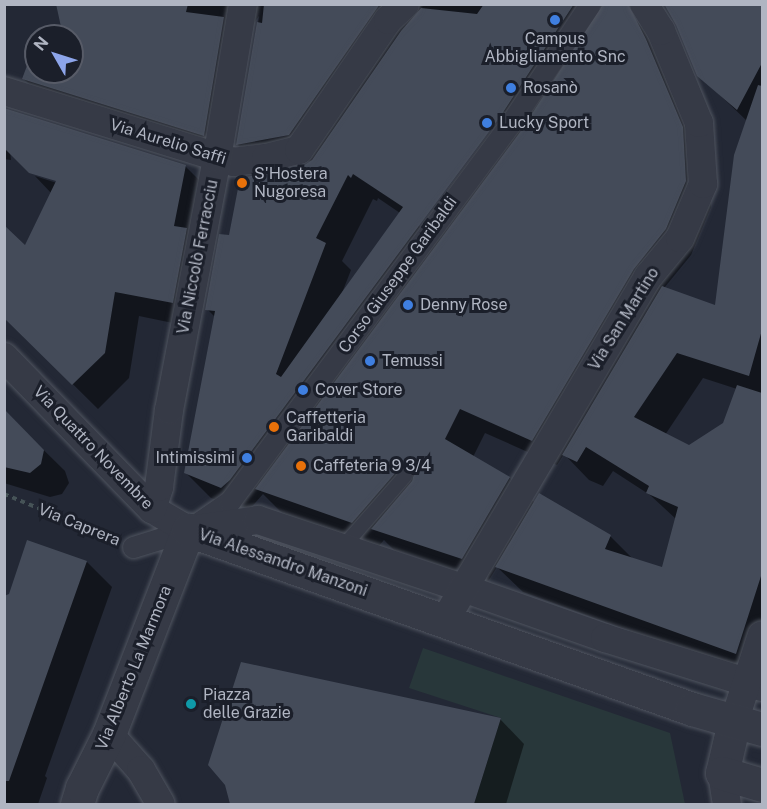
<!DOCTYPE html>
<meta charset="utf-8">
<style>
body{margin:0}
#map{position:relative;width:767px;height:809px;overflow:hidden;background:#232835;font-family:"Public Sans",sans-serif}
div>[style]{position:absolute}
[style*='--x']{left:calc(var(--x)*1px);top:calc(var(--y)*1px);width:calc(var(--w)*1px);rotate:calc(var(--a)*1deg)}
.green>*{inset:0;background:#28373a}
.shadow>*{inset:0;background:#0007}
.building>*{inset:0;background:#444b59}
.path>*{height:4px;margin-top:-2px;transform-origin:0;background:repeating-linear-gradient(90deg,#465357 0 4.5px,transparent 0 9px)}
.roads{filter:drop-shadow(0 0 2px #505560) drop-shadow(0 0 2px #505560)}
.service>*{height:14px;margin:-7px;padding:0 7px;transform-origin:7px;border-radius:7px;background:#363a46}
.pedestrian>*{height:21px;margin:-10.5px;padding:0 10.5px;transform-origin:10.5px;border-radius:10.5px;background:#363a46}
.minor>*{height:28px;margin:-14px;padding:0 14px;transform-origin:14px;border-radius:14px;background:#363a46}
.tertiary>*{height:33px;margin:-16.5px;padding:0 16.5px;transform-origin:16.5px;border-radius:16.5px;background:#363a46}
.dots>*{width:16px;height:16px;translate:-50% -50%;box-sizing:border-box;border:3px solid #1b1f2a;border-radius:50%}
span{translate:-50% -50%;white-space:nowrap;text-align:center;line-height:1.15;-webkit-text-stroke:6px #1b1f2a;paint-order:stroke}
.poi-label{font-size:16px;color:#b0b5c2}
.left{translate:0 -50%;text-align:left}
.right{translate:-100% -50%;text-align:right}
.street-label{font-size:16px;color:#b0b5c2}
.frame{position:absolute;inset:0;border:6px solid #b0b5c2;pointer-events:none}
.north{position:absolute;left:24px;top:24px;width:60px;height:60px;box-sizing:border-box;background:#1b1f2a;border:2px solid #575b67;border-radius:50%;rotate:309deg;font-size:16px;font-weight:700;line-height:24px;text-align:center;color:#b0b5c2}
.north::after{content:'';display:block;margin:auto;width:21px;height:27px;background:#8da5ea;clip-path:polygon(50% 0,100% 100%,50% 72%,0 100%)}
</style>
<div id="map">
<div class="green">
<div style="clip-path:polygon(423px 648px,670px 733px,685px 804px,474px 804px,501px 718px,409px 688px)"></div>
</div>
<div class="shadow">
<div style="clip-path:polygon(evenodd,57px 4px,614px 4px,629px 14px,655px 40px,707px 153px,711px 207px,691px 255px,664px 288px,716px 307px,747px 121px,699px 75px,678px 24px,666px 4px,762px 4px,761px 679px,523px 592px,497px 567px,487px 583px,398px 554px,384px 540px,378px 547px,282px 513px,263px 494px,247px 512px,211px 498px,186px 473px,215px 317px,207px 309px,230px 237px,314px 160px,263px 170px,238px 145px,259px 16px,252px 26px,229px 160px,49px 104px,24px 79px,36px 59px,36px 72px,66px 72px,73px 75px,72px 36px,64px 36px,57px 4px,503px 110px,505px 112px,420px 227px,418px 224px,503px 110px,57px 4px,378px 198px,400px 213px,342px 293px,351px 270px,342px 261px,373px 199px,377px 201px,378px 198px,57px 4px,703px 378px,737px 389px,725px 424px,689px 447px,665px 435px,703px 378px,57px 4px,485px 433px,557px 465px,564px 454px,589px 480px,603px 486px,613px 471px,650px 495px,676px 519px,663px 569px,634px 560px,611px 537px,540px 496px,535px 503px,510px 478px,473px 457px,485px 433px)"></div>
<div style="clip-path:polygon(4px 109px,185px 166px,210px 191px,197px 328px,139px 316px,129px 378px,98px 409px,4px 316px,26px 248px,52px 194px,35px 176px,63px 185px,10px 151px,11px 160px,4px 159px)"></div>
<div style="clip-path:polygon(4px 411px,65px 471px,69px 483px,62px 494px,50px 497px,4px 483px)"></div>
<div style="clip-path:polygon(87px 562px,112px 587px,45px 776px,47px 778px,38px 804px,4px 804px,4px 597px)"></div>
<div style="clip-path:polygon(500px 719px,524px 744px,506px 804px,231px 804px,227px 784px)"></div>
</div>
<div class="building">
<div style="clip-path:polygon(56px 4px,188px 4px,186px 12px,224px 17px,204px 136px,22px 79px,31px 55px,36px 58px,36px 72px,72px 72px,72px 36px,63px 36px)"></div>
<div style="clip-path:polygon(264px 4px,380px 4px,289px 135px,236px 145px,257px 22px,262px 23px)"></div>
<div style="clip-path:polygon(evenodd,484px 4px,574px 4px,500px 117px,230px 480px,221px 488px,184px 473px,215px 311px,205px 310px,219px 234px,229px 235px,240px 178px,303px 166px,312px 160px,401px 31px,421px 8px,477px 14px,484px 4px,353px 174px,403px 207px,281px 377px,276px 374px,326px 243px,316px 238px,348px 175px,351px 178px,353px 174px)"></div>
<div style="clip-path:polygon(603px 4px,628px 4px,646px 39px,683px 127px,686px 181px,666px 229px,634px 269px,532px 441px,460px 409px,445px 439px,510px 477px,462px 559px,371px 529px,412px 481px,414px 474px,407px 467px,398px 470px,352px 523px,255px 489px,520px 132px)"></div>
<div style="clip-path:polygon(664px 4px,762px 4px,762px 63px,737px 110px,697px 76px,676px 25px)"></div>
<div style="clip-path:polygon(758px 85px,762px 86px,762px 330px,749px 376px,677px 353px,634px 417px,689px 445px,723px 423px,737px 385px,762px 393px,762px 573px,736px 654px,495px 567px,539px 493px,611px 535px,605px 549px,662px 567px,678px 507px,646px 493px,649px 486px,586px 447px,577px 462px,562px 455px,662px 286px,715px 305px,734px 155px)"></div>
<div style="clip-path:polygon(4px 108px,186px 165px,174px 226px,187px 228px,173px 303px,115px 292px,105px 353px,72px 385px,4px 318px,4px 225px,25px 245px,56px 181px,29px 173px,4px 148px)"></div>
<div style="clip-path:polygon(4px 409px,44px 450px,41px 464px,30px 473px,4px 467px)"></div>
<div style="clip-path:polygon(27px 540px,87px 561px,9px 781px,4px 781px,4px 596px,9px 594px)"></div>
<div style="clip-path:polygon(241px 662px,501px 718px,474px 804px,230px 804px,225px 785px,208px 765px)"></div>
</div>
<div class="path">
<div style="--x:4;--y:494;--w:110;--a:22.4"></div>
</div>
<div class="roads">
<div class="service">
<div style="--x:342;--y:548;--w:96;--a:-48.8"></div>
</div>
<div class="pedestrian">
<div style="--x:133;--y:547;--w:58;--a:-17.2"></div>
<div style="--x:188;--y:530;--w:51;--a:-34.6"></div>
<div style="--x:230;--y:501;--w:470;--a:-53.4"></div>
<div style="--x:510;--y:124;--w:144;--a:-56.3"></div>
</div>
<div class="minor">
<div style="--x:4;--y:91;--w:240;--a:17.2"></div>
<div style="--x:233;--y:162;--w:33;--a:-7"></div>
<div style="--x:266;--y:158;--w:34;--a:-14"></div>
<div style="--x:299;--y:150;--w:158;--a:-55.6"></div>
<div style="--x:388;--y:20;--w:23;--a:-43"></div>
<div style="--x:4;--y:357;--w:212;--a:45.8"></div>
<div style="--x:152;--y:509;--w:42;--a:30.3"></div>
<div style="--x:188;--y:530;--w:71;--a:-8.1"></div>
<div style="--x:258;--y:520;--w:216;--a:18.4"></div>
<div style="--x:463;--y:588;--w:151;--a:19.4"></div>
<div style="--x:605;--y:638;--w:164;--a:17.3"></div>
<div style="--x:152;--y:509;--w:23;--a:-72"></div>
<div style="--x:159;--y:487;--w:78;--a:-82.6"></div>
<div style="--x:169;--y:410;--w:257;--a:-79.2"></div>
<div style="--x:217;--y:158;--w:156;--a:-80.4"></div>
<div style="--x:445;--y:620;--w:399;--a:-59.4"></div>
<div style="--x:648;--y:277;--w:50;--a:-50.6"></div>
<div style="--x:680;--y:238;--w:59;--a:-66.9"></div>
<div style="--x:703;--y:184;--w:61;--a:-93.8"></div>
<div style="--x:699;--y:123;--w:100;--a:-112.4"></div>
<div style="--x:661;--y:31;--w:32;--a:-122"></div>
<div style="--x:734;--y:722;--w:91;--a:-72.2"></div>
<div style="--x:109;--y:734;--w:48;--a:48.4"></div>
<div style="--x:141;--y:770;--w:39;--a:60"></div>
<div style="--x:722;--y:773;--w:31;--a:81"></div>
</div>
<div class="tertiary">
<div style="--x:734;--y:722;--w:52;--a:103.2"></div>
<div style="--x:722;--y:773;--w:42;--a:16.7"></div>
<div style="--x:77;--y:804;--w:17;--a:-73"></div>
<div style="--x:82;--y:788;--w:60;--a:-63.4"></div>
<div style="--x:109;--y:734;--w:219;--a:-68.8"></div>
<div style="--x:188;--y:530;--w:535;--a:19.55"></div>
<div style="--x:692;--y:709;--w:73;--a:15.9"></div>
</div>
</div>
<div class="dots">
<div style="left:555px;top:20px;background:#3f7fe0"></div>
<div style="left:511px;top:88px;background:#3f7fe0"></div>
<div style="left:487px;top:123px;background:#3f7fe0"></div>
<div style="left:242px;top:183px;background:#e8710a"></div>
<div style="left:408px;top:305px;background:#3f7fe0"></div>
<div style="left:370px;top:361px;background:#3f7fe0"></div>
<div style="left:303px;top:390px;background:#3f7fe0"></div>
<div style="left:274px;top:427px;background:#e8710a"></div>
<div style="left:247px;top:458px;background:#3f7fe0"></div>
<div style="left:301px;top:466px;background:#e8710a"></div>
<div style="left:191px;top:704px;background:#0f9aa8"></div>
</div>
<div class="poi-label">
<span style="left:555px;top:48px">Campus<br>Abbigliamento Snc</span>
<span class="left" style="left:523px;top:88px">Rosanò</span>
<span class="left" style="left:499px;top:123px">Lucky Sport</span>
<span class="left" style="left:254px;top:183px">S'Hostera<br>Nugoresa</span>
<span class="left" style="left:420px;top:305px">Denny Rose</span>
<span class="left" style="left:382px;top:361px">Temussi</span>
<span class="left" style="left:315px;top:390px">Cover Store</span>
<span class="left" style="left:286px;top:427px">Caffetteria<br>Garibaldi</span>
<span class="right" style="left:235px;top:458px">Intimissimi</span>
<span class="left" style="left:313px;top:466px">Caffeteria 9 3/4</span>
<span class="left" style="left:203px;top:704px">Piazza<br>delle Grazie</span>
</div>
<div class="street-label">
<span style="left:168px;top:142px;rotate:17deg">Via Aurelio Saffi</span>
<span style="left:198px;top:257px;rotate:-79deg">Via Niccolò Ferracciu</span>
<span style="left:398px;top:275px;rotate:-54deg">Corso Giuseppe Garibaldi</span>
<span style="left:624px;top:319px;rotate:-58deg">Via San Martino</span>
<span style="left:93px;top:448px;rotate:46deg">Via Quattro Novembre</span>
<span style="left:79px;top:525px;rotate:22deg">Via Caprera</span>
<span style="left:283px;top:563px;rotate:19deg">Via Alessandro Manzoni</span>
<span style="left:134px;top:668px;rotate:-68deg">Via Alberto La Marmora</span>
</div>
<div class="frame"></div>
<div class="north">N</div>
</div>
